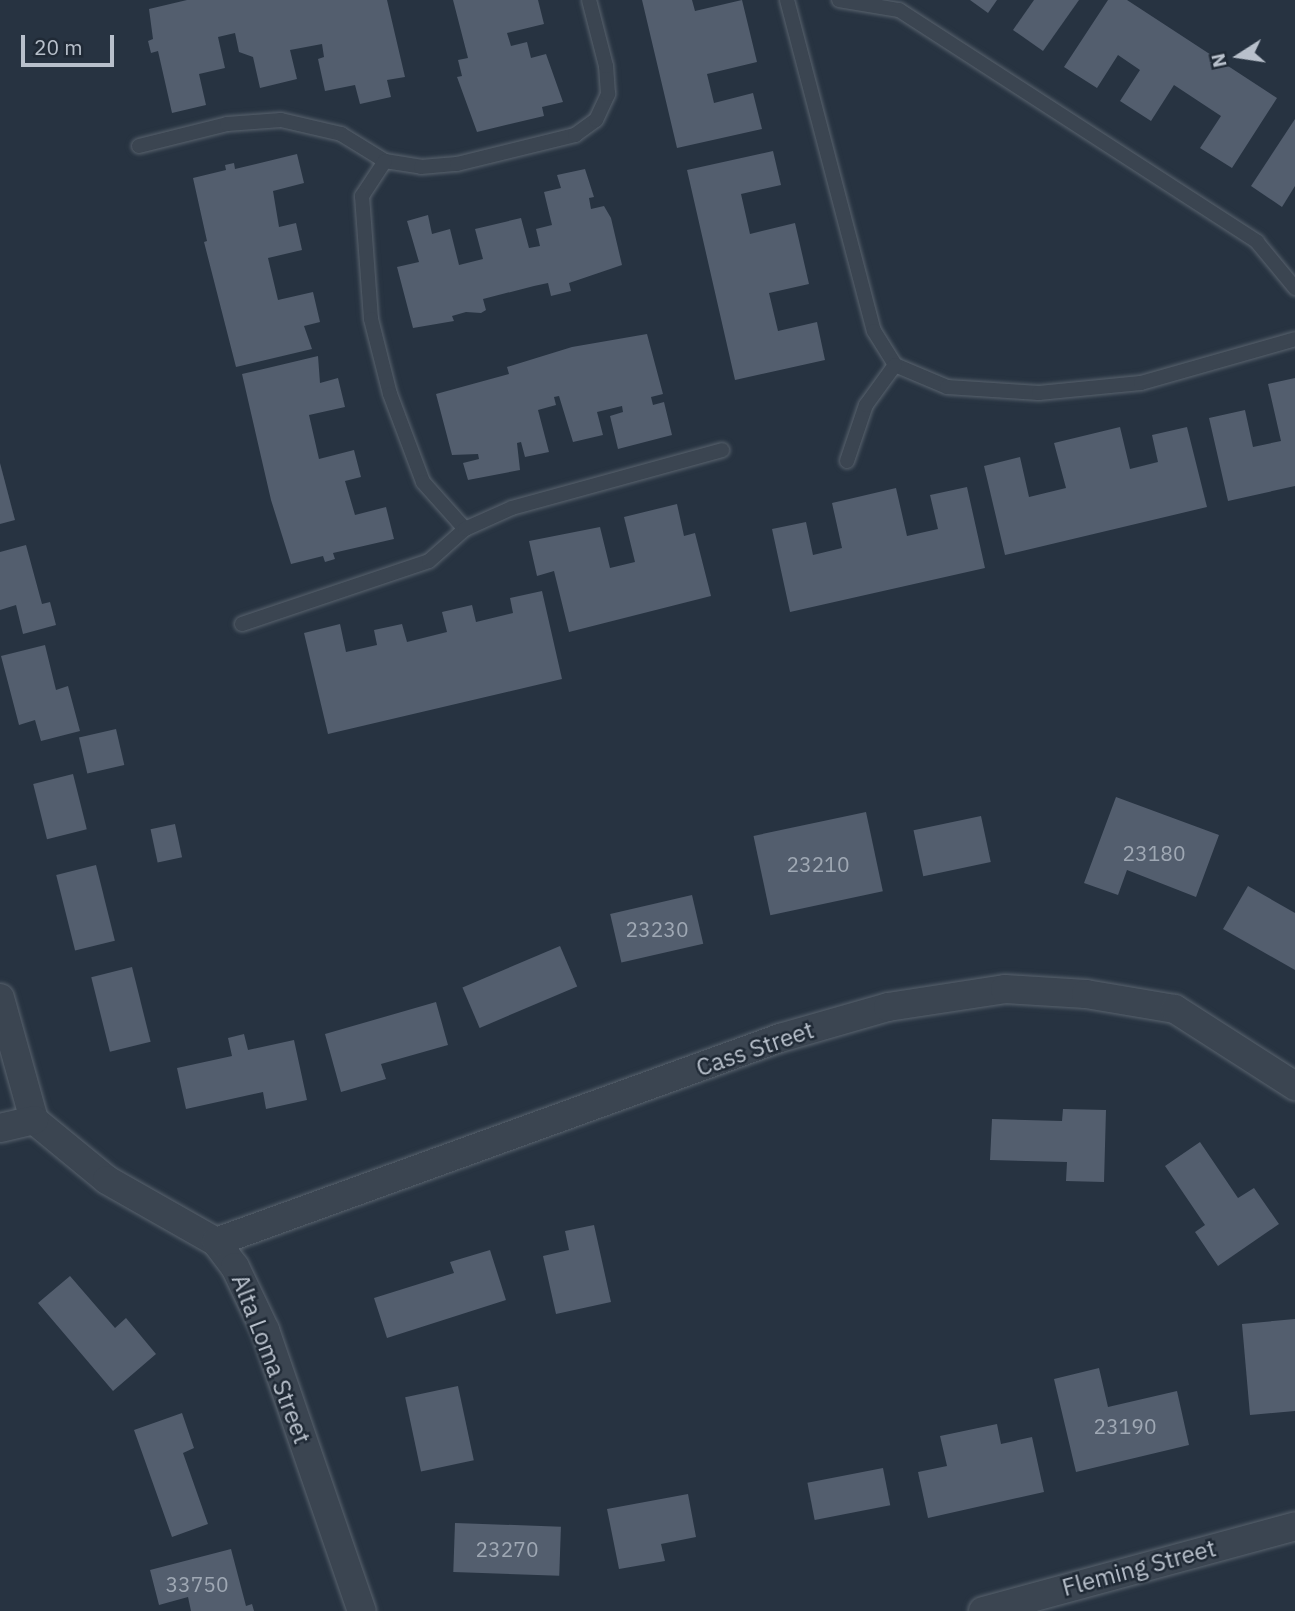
<!DOCTYPE html>
<style>
body{margin:0}
#map{position:relative;width:1295px;height:1611px;overflow:hidden;background:#273341;font-family:"IBM Plex Sans",sans-serif}
div>[style]{position:absolute}
[style*='--x']{left:calc(var(--x)*1px);top:calc(var(--y)*1px);width:calc(var(--w)*1px);rotate:calc(var(--a)*1deg)}
.building>*{inset:0;background:#535e6e;transform-origin:0 0}
.roads{filter:drop-shadow(0 0 2px #59636e) drop-shadow(0 0 2px #59636e)}
.service>*{height:14px;margin:-7px;padding:0 7px;transform-origin:7px;border-radius:7px;background:#3b4551}
.minor>*{height:28px;margin:-14px;padding:0 14px;transform-origin:14px;border-radius:14px;background:#3b4551}
span{translate:-50% -50%;white-space:nowrap;text-align:center;line-height:1.15;-webkit-text-stroke:5px #202a36;paint-order:stroke}
.number-label{font-size:21px;color:#9fa8b4}
.number-label span{-webkit-text-stroke-width:0}
.street-label{font-size:24px;color:#b8c0cb}
.north{position:absolute;left:1204px;top:21px;width:70px;height:70px;-webkit-text-stroke:5px #202a36;paint-order:stroke;rotate:258deg;font-size:19px;font-weight:700;line-height:28px;text-align:center;color:#b8c0cb}
.north::after{content:'';display:block;margin:auto;width:24px;height:32px;background:#b8c0cb;clip-path:polygon(50% 0,100% 100%,50% 72%,0 100%)}
.scale{position:absolute;left:21px;top:35px;width:93px;height:32px;box-sizing:border-box;border:4px solid #b8c0cb;border-top:0;padding-left:9px;font-size:21px;line-height:24px;white-space:nowrap;color:#b8c0cb;-webkit-text-stroke:5px #202a36;paint-order:stroke}
</style>
<div id="map">
<div class="building">
<div style="clip-path:polygon(187px 0,387px 0,405px 77px,387px 80px,391px 97px,360px 104px,355px 85px,325px 91px,318px 59px,324px 57px,322px 44px,290px 50px,297px 79px,260px 88px,253px 57px,239px 52px,235px 33px,218px 37px,225px 68px,199px 74px,206px 105px,172px 113px,158px 51px,151px 53px,148px 41px,153px 39px,149px 9px)"></div>
<div style="clip-path:polygon(453px 0,538px 0,544px 24px,507px 33px,511px 46px,527px 42px,531px 58px,546px 54px,563px 102px,542px 107px,544px 116px,477px 132px,457px 77px,462px 76px,458px 60px,468px 58px)"></div>
<div style="clip-path:polygon(642px 0,692px 0,695px 11px,742px 0,757px 62px,707px 74px,714px 103px,753px 93px,762px 129px,677px 148px)"></div>
<div style="clip-path:polygon(970px 0,997px 0,988px 13px)"></div>
<div style="clip-path:polygon(1034px 0,1079px 0,1043px 51px,1013px 30px)"></div>
<div style="clip-path:polygon(1108px 0,1127px 0,1277px 98px,1232px 168px,1200px 148px,1221px 116px,1174px 85px,1151px 121px,1120px 101px,1140px 70px,1118px 55px,1097px 88px,1064px 67px)"></div>
<div style="clip-path:polygon(1295px 119px,1295px 186px,1282px 207px,1251px 186px)"></div>
<div style="clip-path:polygon(773px 151px,781px 185px,741px 194px,750px 234px,795px 223px,809px 284px,769px 293px,778px 331px,817px 322px,825px 360px,735px 380px,687px 170px)"></div>
<div style="clip-path:polygon(297px 154px,304px 183px,273px 191px,279px 227px,296px 223px,302px 250px,268px 258px,278px 300px,313px 292px,320px 322px,304px 326px,312px 349px,236px 367px,204px 242px,207px 241px,193px 178px,226px 170px,225px 165px,234px 163px,235px 169px)"></div>
<div style="clip-path:polygon(585px 169px,594px 197px,589px 198px,591px 209px,604px 206px,611px 218px,622px 265px,569px 283px,571px 291px,551px 296px,548px 283px,534px 286px,483px 299px,486px 310px,481px 313px,466px 312px,452px 316px,454px 321px,413px 328px,397px 267px,419px 262px,407px 221px,428px 215px,432px 234px,450px 229px,459px 265px,483px 259px,475px 229px,521px 218px,529px 248px,540px 246px,536px 229px,552px 225px,544px 192px,561px 188px,557px 175px)"></div>
<div style="clip-path:polygon(647px 334px,663px 394px,651px 397px,653px 405px,664px 402px,672px 435px,618px 449px,610px 416px,623px 412px,622px 406px,597px 412px,603px 435px,573px 442px,559px 396px,554px 397px,556px 405px,538px 410px,549px 452px,525px 457px,521px 442px,517px 443px,520px 470px,468px 480px,463px 463px,479px 459px,478px 454px,452px 455px,436px 394px,509px 374px,507px 367px,572px 347px)"></div>
<div style="clip-path:polygon(318px 356px,320px 383px,338px 378px,345px 407px,309px 415px,319px 459px,354px 450px,361px 477px,345px 481px,355px 515px,386px 507px,394px 539px,333px 553px,335px 559px,325px 562px,323px 556px,291px 564px,271px 500px,242px 374px)"></div>
<div style="clip-path:polygon(1295px 378px,1295px 486px,1228px 501px,1209px 418px,1245px 410px,1253px 447px,1281px 441px,1268px 384px)"></div>
<div style="clip-path:polygon(1120px 427px,1130px 469px,1158px 462px,1152px 435px,1187px 427px,1207px 507px,1005px 555px,984px 466px,1020px 457px,1029px 497px,1066px 488px,1054px 443px)"></div>
<div style="clip-path:polygon(0 463px,15px 520px,0 524px)"></div>
<div style="clip-path:polygon(967px 487px,985px 568px,790px 612px,772px 529px,806px 522px,813px 555px,842px 548px,832px 503px,896px 488px,907px 536px,938px 529px,930px 495px)"></div>
<div style="clip-path:polygon(677px 504px,684px 536px,695px 533px,711px 596px,569px 632px,554px 571px,537px 576px,529px 541px,600px 527px,610px 568px,635px 562px,624px 517px)"></div>
<div style="clip-path:polygon(26px 545px,42px 604px,50px 602px,56px 625px,23px 634px,16px 605px,0 610px,0 552px)"></div>
<div style="clip-path:polygon(542px 591px,562px 679px,328px 734px,304px 633px,340px 624px,346px 652px,377px 645px,374px 630px,402px 624px,407px 642px,447px 632px,442px 612px,472px 605px,476px 622px,513px 613px,510px 598px)"></div>
<div style="clip-path:polygon(45px 645px,56px 690px,68px 686px,80px 731px,41px 741px,35px 720px,19px 725px,1px 656px)"></div>
<div style="left:116px;top:729px;width:37px;height:38px;rotate:77deg"></div>
<div style="left:73px;top:774px;width:57px;height:41px;rotate:76deg"></div>
<div style="clip-path:polygon(1116px 797px,1219px 835px,1196px 897px,1127px 870px,1118px 895px,1084px 883px)"></div>
<div style="left:866px;top:812px;width:81px;height:115px;rotate:78deg"></div>
<div style="left:981px;top:816px;width:47px;height:69px;rotate:78deg"></div>
<div style="left:175px;top:824px;width:34px;height:25px;rotate:78deg"></div>
<div style="left:96px;top:865px;width:78px;height:41px;rotate:76deg"></div>
<div style="clip-path:polygon(1248px 886px,1295px 913px,1295px 970px,1223px 929px)"></div>
<div style="left:692px;top:895px;width:50px;height:84px;rotate:77deg"></div>
<div style="left:560px;top:946px;width:44px;height:106px;rotate:67deg"></div>
<div style="left:132px;top:967px;width:77px;height:42px;rotate:76deg"></div>
<div style="clip-path:polygon(436px 1002px,448px 1045px,381px 1064px,386px 1079px,341px 1092px,325px 1034px)"></div>
<div style="clip-path:polygon(244px 1034px,248px 1050px,294px 1040px,307px 1100px,266px 1109px,263px 1092px,186px 1109px,177px 1068px,232px 1056px,228px 1038px)"></div>
<div style="clip-path:polygon(1063px 1109px,1106px 1110px,1104px 1182px,1066px 1181px,1067px 1162px,990px 1160px,992px 1119px,1062px 1121px)"></div>
<div style="clip-path:polygon(1200px 1142px,1238px 1198px,1254px 1188px,1279px 1224px,1218px 1266px,1195px 1232px,1205px 1225px,1165px 1166px)"></div>
<div style="clip-path:polygon(594px 1225px,611px 1302px,556px 1314px,543px 1256px,569px 1250px,565px 1231px)"></div>
<div style="clip-path:polygon(490px 1250px,506px 1300px,387px 1338px,374px 1298px,454px 1273px,450px 1262px)"></div>
<div style="clip-path:polygon(70px 1276px,115px 1328px,126px 1318px,156px 1354px,113px 1391px,38px 1303px)"></div>
<div style="clip-path:polygon(1295px 1319px,1295px 1411px,1250px 1415px,1242px 1324px)"></div>
<div style="clip-path:polygon(1099px 1368px,1108px 1407px,1177px 1391px,1189px 1445px,1076px 1472px,1054px 1379px)"></div>
<div style="left:458px;top:1386px;width:76px;height:54px;rotate:78deg"></div>
<div style="clip-path:polygon(182px 1413px,194px 1448px,183px 1453px,208px 1524px,172px 1537px,134px 1430px)"></div>
<div style="clip-path:polygon(997px 1424px,1001px 1444px,1032px 1437px,1044px 1492px,928px 1518px,918px 1472px,947px 1466px,940px 1436px)"></div>
<div style="left:883px;top:1468px;width:38px;height:77px;rotate:79deg"></div>
<div style="clip-path:polygon(688px 1494px,696px 1537px,661px 1544px,665px 1561px,619px 1569px,607px 1509px)"></div>
<div style="left:455px;top:1523px;width:106px;height:49px;rotate:2deg"></div>
<div style="clip-path:polygon(231px 1549px,246px 1606px,252px 1604px,254px 1611px,191px 1611px,188px 1597px,159px 1605px,150px 1570px)"></div>
</div>
<div class="roads">
<div class="service">
<div style="--x:787;--y:0;--w:342;--a:75.3"></div>
<div style="--x:874;--y:331;--w:40;--a:58"></div>
<div style="--x:895;--y:365;--w:56;--a:22.9"></div>
<div style="--x:947;--y:387;--w:92;--a:3.7"></div>
<div style="--x:1039;--y:393;--w:102;--a:-5.6"></div>
<div style="--x:1141;--y:383;--w:160;--a:-15.9"></div>
<div style="--x:839;--y:0;--w:61;--a:9.5"></div>
<div style="--x:899;--y:10;--w:427;--a:32.9"></div>
<div style="--x:1257;--y:242;--w:60;--a:50.4"></div>
<div style="--x:139;--y:146;--w:91;--a:-14"></div>
<div style="--x:227;--y:124;--w:54;--a:-4.2"></div>
<div style="--x:281;--y:120;--w:62;--a:13.1"></div>
<div style="--x:341;--y:134;--w:52;--a:31.5"></div>
<div style="--x:385;--y:161;--w:36;--a:9"></div>
<div style="--x:421;--y:167;--w:36;--a:-5"></div>
<div style="--x:457;--y:164;--w:122;--a:-13.8"></div>
<div style="--x:575;--y:135;--w:26;--a:-36"></div>
<div style="--x:596;--y:120;--w:29;--a:-65"></div>
<div style="--x:608;--y:94;--w:28;--a:-94"></div>
<div style="--x:606;--y:66;--w:68;--a:-104.4"></div>
<div style="--x:385;--y:161;--w:42;--a:123.3"></div>
<div style="--x:362;--y:196;--w:123;--a:85.8"></div>
<div style="--x:371;--y:319;--w:77;--a:75.8"></div>
<div style="--x:390;--y:394;--w:94;--a:69.4"></div>
<div style="--x:423;--y:482;--w:63;--a:48.2"></div>
<div style="--x:847;--y:461;--w:59;--a:-71.3"></div>
<div style="--x:866;--y:405;--w:49;--a:-54.1"></div>
<div style="--x:242;--y:624;--w:197;--a:-18.6"></div>
<div style="--x:429;--y:561;--w:48;--a:-41.6"></div>
<div style="--x:465;--y:529;--w:51;--a:-24.1"></div>
<div style="--x:512;--y:508;--w:218;--a:-15.4"></div>
</div>
<div class="minor">
<div style="--x:0;--y:998;--w:127;--a:74.4"></div>
<div style="--x:34;--y:1120;--w:94;--a:39.4"></div>
<div style="--x:107;--y:1180;--w:125;--a:29.6"></div>
<div style="--x:216;--y:1242;--w:31;--a:53"></div>
<div style="--x:235;--y:1267;--w:70;--a:64.5"></div>
<div style="--x:265;--y:1330;--w:297;--a:71"></div>
<div style="--x:0;--y:1128;--w:35;--a:-13"></div>
<div style="--x:216;--y:1242;--w:600;--a:-19.89"></div>
<div style="--x:780;--y:1038;--w:112;--a:-16"></div>
<div style="--x:888;--y:1007;--w:118;--a:-8.7"></div>
<div style="--x:1005;--y:989;--w:81;--a:3.5"></div>
<div style="--x:1086;--y:994;--w:90;--a:9.6"></div>
<div style="--x:1175;--y:1009;--w:143;--a:32.7"></div>
<div style="--x:983;--y:1611;--w:323;--a:-15.2"></div>
</div>
</div>
<div class="number-label">
<span style="left:1154px;top:853px">23180</span>
<span style="left:818px;top:864px">23210</span>
<span style="left:657px;top:929px">23230</span>
<span style="left:1125px;top:1426px">23190</span>
<span style="left:507px;top:1549px">23270</span>
<span style="left:197px;top:1584px">33750</span>
</div>
<div class="street-label">
<span style="left:755px;top:1049px;rotate:-19deg">Cass Street</span>
<span style="left:271px;top:1359px;rotate:69deg">Alta Loma Street</span>
<span style="left:1139px;top:1568px;rotate:-15deg">Fleming Street</span>
</div>
<div class="north">N</div>
<div class="scale">20 m</div>
</div>
